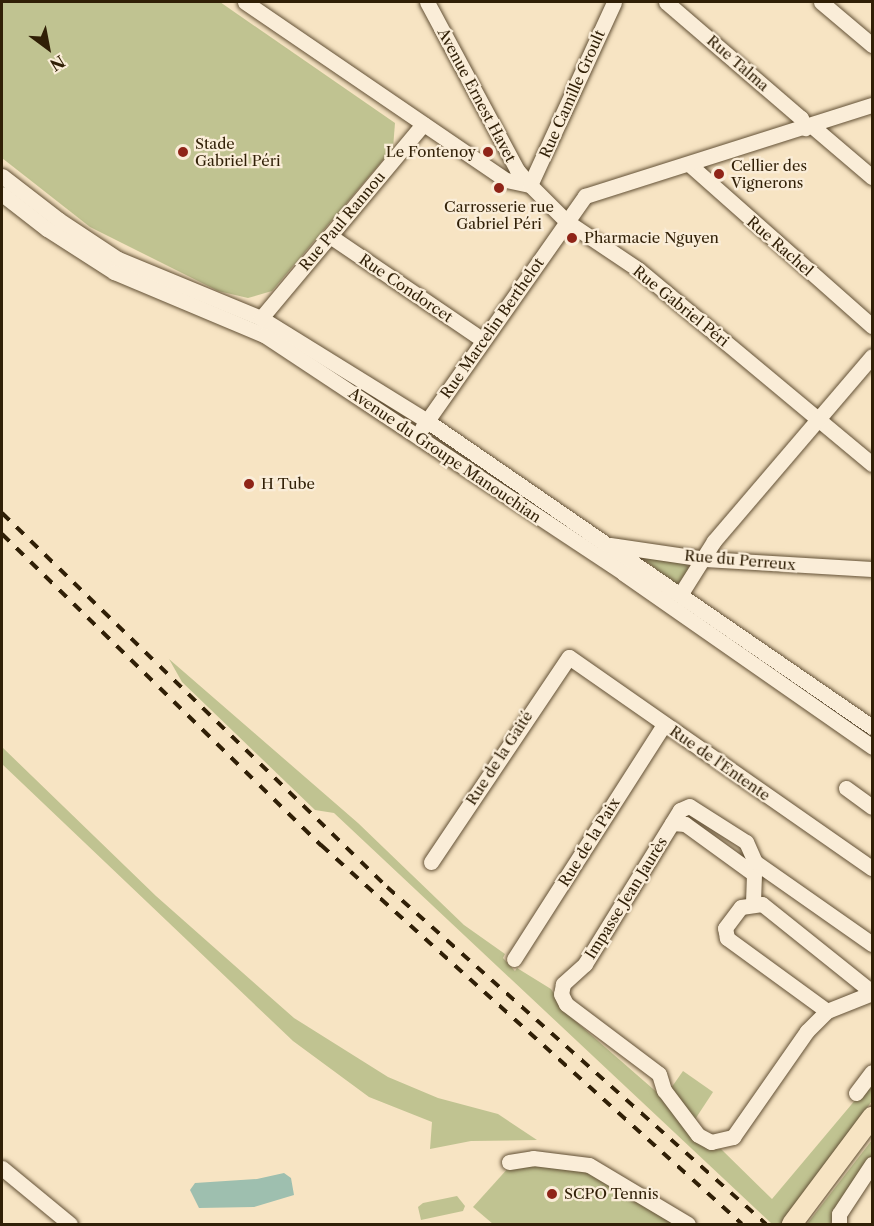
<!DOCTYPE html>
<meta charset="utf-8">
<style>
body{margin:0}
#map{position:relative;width:874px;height:1226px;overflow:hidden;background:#f7e4c3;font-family:"Libre Caslon Text",serif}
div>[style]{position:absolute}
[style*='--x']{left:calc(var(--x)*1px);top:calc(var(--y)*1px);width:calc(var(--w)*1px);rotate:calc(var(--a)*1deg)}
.green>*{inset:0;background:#c0c391}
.water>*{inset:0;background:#9ebfaf}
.roads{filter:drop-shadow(0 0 2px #625035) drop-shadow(0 0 2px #625035)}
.minor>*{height:15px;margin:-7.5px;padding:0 7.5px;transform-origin:7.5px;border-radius:7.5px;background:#faedd8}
.major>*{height:20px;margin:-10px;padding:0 10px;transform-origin:10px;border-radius:10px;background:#f7e4c3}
.rail>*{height:4px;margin-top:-2px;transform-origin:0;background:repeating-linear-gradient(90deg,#301f06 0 10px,transparent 0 20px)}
.dots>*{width:16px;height:16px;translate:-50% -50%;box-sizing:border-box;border:3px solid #faedd8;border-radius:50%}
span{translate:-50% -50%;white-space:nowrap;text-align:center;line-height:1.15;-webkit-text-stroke:4.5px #faedd8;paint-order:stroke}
.street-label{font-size:15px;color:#301f06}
.poi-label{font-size:15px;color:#301f06}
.left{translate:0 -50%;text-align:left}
.right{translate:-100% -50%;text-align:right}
.frame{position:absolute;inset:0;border:3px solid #301f06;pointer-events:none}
.north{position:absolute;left:18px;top:18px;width:60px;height:60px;-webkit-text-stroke:4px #faedd8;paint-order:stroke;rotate:148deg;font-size:16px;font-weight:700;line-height:24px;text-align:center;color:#301f06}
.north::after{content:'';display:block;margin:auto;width:21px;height:27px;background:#301f06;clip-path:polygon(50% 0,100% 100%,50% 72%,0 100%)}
</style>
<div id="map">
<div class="green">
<div style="clip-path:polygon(2px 2px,220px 2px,395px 123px,393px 148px,272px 291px,248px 298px,218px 291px,90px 227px,2px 158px)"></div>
<div style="clip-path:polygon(638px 555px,685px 562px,689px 569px,677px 585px)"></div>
<div style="clip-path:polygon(169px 659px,358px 823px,464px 925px,505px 954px,503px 958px,515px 971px,517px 968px,551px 989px,566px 1013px,660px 1095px,702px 1143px,713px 1150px,721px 1149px,772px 1199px,872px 1080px,872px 1101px,781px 1224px,772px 1224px,334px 813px,315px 810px,182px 682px)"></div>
<div style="clip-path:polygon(2px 747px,156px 896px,294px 1018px,388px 1077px,438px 1098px,498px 1114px,537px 1140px,471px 1141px,430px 1149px,432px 1122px,369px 1097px,293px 1041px,2px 764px)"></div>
<div style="clip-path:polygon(683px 1071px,713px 1092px,694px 1121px,669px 1091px)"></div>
<div style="clip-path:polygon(872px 1140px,872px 1158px,830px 1224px,807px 1224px)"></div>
<div style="clip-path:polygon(531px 1161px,581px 1169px,680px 1224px,493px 1224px,473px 1207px,510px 1166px)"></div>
<div style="clip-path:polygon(457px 1196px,465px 1206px,463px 1211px,421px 1220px,418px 1207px,423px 1203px)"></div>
</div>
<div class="water">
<div style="clip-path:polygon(284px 1173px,291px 1178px,294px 1195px,254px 1207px,199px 1208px,190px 1190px,195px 1183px,257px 1179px)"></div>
</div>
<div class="roads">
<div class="minor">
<div style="--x:245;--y:2;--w:316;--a:34.3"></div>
<div style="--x:506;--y:180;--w:25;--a:12"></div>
<div style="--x:427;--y:2;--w:191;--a:61.8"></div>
<div style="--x:517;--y:170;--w:20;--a:49"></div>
<div style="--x:530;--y:185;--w:51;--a:45"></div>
<div style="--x:566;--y:221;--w:88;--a:33.9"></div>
<div style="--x:639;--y:270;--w:303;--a:39.8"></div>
<div style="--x:666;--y:2;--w:178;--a:40.7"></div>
<div style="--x:801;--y:118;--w:11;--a:68"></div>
<div style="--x:821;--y:2;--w:67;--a:40.1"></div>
<div style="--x:812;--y:126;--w:79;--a:40.4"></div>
<div style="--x:690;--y:165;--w:243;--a:41.5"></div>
<div style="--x:2;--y:176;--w:72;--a:37.7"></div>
<div style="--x:59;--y:220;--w:71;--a:33.5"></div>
<div style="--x:118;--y:259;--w:155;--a:22.4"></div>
<div style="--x:261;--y:318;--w:195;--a:31.8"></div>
<div style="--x:427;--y:421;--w:540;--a:34.51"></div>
<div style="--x:530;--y:185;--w:201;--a:-65.3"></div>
<div style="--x:2;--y:194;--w:57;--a:37.9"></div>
<div style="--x:47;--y:229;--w:80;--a:32.7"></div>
<div style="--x:114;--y:272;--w:163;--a:22.8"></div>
<div style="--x:264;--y:335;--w:431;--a:33.5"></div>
<div style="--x:623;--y:573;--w:304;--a:34.9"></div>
<div style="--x:330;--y:236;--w:185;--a:34.2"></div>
<div style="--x:261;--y:318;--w:253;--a:-50.1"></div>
<div style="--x:422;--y:428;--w:284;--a:-54.9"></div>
<div style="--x:585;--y:196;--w:301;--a:-17.6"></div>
<div style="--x:610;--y:545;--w:96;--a:8.4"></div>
<div style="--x:705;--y:559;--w:167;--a:3.4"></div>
<div style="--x:680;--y:595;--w:64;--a:-57.8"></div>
<div style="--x:714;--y:541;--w:243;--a:-49.5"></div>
<div style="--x:846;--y:788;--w:32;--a:36"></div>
<div style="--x:672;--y:823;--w:13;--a:4"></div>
<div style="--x:685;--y:824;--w:85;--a:35.9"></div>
<div style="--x:754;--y:874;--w:29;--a:92"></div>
<div style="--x:431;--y:862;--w:247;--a:-56.1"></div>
<div style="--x:569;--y:657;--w:369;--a:34.9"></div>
<div style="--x:872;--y:944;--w:143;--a:-145"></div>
<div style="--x:755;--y:862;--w:22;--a:-114"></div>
<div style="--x:746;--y:842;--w:67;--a:-147.7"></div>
<div style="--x:689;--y:806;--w:10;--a:156"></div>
<div style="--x:680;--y:810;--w:181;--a:121.7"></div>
<div style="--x:585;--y:964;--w:30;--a:138"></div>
<div style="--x:563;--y:984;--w:10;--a:101"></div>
<div style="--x:561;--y:994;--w:11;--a:63"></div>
<div style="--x:566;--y:1004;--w:116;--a:37"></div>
<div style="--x:659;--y:1074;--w:17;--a:73"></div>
<div style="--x:664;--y:1090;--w:56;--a:52.9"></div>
<div style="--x:698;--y:1135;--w:15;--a:28"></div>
<div style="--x:711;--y:1142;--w:23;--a:-13"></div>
<div style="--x:733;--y:1137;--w:129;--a:-55.1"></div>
<div style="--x:807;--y:1031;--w:28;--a:-45"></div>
<div style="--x:827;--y:1011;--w:48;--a:-21.8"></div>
<div style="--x:514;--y:959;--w:279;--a:-57.4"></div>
<div style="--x:827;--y:1011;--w:124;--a:-143.9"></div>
<div style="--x:727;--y:938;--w:10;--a:-101"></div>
<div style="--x:725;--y:928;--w:26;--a:-53"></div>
<div style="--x:741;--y:907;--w:21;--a:-8"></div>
<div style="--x:762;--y:904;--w:141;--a:38.7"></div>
<div style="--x:856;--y:1093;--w:26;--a:-53"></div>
<div style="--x:509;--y:1162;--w:24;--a:-9"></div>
<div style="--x:533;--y:1158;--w:56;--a:7.1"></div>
<div style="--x:589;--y:1165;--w:115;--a:30.8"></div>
<div style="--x:2;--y:1168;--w:88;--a:39.5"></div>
<div style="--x:839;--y:1224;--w:10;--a:-90"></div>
<div style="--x:839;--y:1214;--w:60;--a:-56.6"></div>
</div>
<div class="major">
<div style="--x:792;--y:1224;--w:134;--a:-53.2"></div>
</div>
</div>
<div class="rail">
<div style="--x:2;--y:513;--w:537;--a:44.17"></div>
<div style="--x:387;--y:887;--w:507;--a:41.64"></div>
<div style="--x:2;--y:534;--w:446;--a:44.3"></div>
<div style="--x:321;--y:845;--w:566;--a:41.99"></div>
</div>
<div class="dots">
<div style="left:183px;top:152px;background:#8f2418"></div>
<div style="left:488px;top:152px;background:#8f2418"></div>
<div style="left:719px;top:174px;background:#8f2418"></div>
<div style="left:499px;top:188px;background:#8f2418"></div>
<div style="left:572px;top:238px;background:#8f2418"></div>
<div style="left:249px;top:484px;background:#8f2418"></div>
<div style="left:552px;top:1194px;background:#8f2418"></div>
</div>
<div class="street-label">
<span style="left:738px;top:63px;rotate:41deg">Rue Talma</span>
<span style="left:572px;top:94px;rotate:-66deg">Rue Camille Groult</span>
<span style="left:477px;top:95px;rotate:62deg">Avenue Ernest Havet</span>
<span style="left:342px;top:221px;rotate:-50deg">Rue Paul Rannou</span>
<span style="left:780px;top:246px;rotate:41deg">Rue Rachel</span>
<span style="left:406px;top:288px;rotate:34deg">Rue Condorcet</span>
<span style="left:681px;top:306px;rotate:39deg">Rue Gabriel Péri</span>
<span style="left:492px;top:328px;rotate:-55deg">Rue Marcelin Berthelot</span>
<span style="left:445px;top:455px;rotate:34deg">Avenue du Groupe Manouchian</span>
<span style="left:740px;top:560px;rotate:5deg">Rue du Perreux</span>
<span style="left:499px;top:758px;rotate:-57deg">Rue de la Gaité</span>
<span style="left:720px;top:763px;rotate:35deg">Rue de l'Entente</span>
<span style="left:589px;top:842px;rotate:-58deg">Rue de la Paix</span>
<span style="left:626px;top:898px;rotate:-58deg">Impasse Jean Jaurès</span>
</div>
<div class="poi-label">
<span class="left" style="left:195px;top:152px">Stade<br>Gabriel Péri</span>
<span class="right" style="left:476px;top:152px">Le Fontenoy</span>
<span class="left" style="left:731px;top:174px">Cellier des<br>Vignerons</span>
<span style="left:499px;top:215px">Carrosserie rue<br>Gabriel Péri</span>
<span class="left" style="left:584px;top:238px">Pharmacie Nguyen</span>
<span class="left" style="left:261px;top:484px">H Tube</span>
<span class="left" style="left:564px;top:1194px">SCPO Tennis</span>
</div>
<div class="frame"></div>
<div class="north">N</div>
</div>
